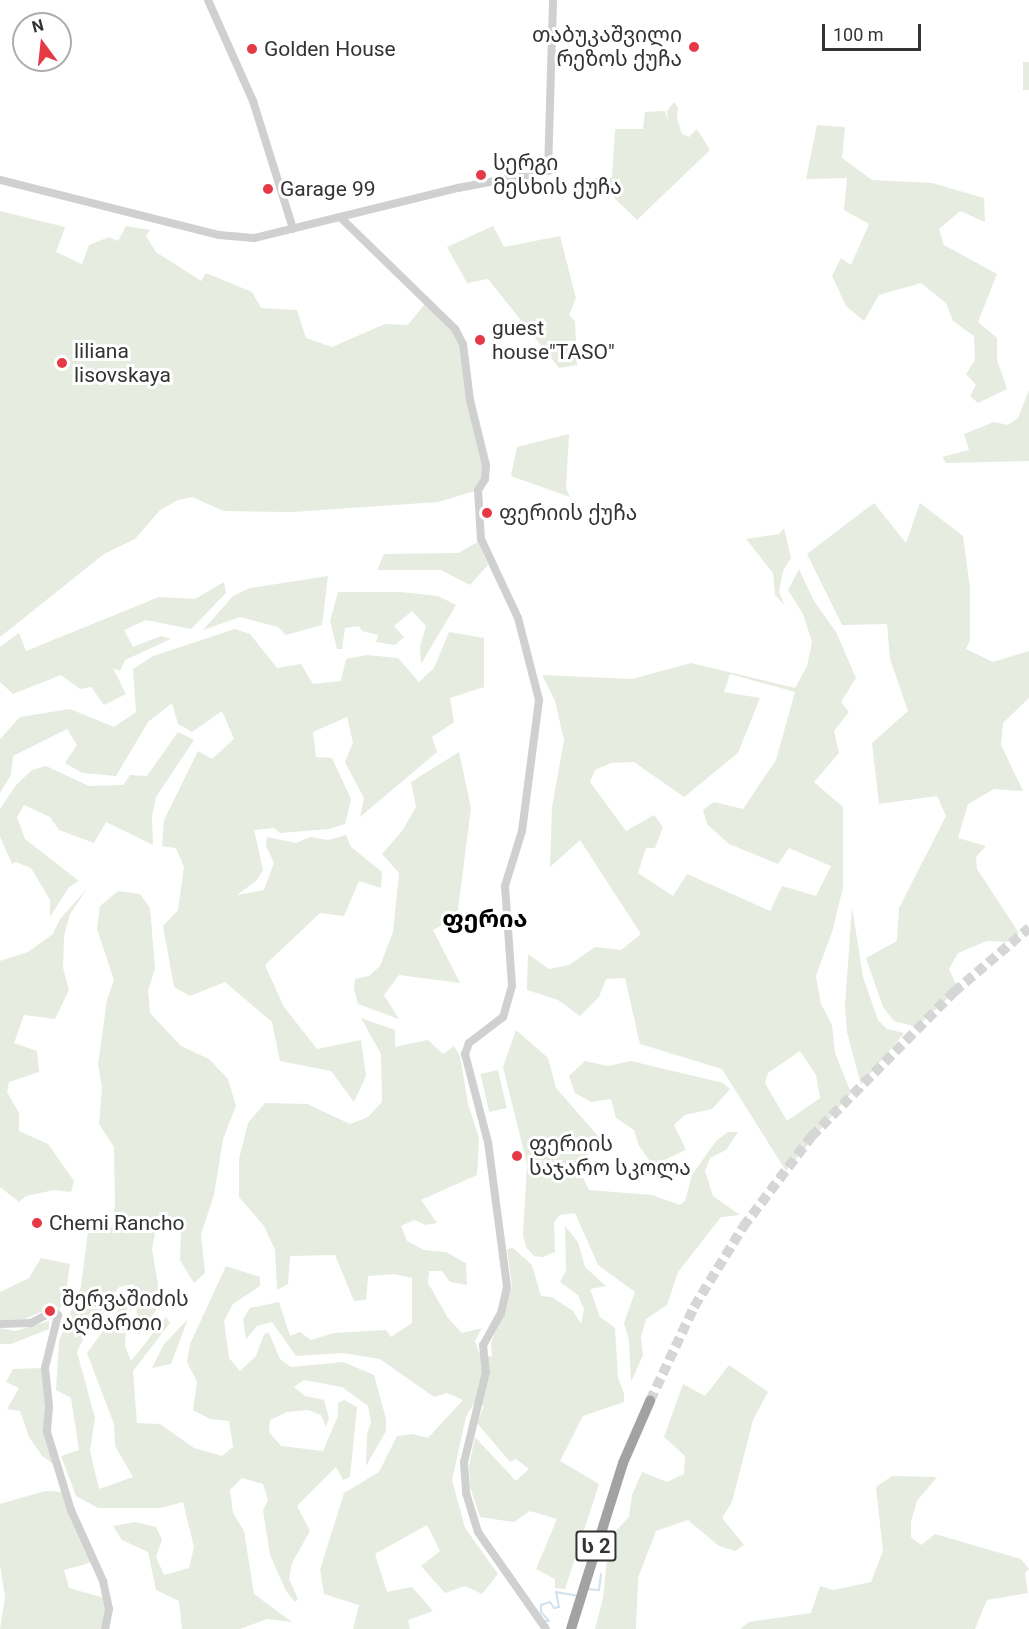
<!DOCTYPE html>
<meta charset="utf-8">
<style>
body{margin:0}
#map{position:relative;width:1029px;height:1629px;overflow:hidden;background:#fff;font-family:Roboto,"Noto Sans Georgian",sans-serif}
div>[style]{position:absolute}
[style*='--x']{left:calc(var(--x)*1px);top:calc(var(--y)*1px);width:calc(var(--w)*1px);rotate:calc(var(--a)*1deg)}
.green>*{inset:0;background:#e6ecdf;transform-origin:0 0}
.stream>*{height:2px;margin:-1px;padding:0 1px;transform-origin:1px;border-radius:1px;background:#cfe2ee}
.trunk-tunnel>*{height:10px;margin-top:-5px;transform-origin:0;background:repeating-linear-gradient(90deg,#d6d6d6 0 10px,transparent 0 15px)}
.tertiary>*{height:8px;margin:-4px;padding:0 4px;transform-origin:4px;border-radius:4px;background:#d0d0d0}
.trunk>*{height:10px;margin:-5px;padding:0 5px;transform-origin:5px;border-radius:5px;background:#a2a2a2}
.dots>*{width:16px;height:16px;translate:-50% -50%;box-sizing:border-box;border:3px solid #fff;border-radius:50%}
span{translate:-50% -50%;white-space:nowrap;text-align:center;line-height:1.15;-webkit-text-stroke:6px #fff;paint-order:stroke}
.shield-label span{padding:2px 4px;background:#fff;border:2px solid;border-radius:4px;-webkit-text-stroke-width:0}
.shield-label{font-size:20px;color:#333;font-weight:700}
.poi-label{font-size:21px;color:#333}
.right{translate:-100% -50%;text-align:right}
.left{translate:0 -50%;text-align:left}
.quarter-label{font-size:24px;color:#000;font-weight:700}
.north{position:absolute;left:12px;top:12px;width:60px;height:60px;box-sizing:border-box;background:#fff;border:2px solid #adadad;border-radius:50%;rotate:345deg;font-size:16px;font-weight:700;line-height:24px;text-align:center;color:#333}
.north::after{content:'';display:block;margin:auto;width:21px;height:27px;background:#e63946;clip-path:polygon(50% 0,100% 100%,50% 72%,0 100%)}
.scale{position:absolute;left:822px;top:24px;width:99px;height:27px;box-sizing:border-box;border:3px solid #333;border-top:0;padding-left:8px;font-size:18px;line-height:21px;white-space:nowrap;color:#333;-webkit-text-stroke:4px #fff;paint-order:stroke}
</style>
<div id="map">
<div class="green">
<div style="left:1023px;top:62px;width:6px;height:28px"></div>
<div style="clip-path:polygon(674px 102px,678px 107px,677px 119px,682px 134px,689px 137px,697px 129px,710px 150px,637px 220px,594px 178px,612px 178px,615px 129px,643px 129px,645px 112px,665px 111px,668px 123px,667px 111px)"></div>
<div style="clip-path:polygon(817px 125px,845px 127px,842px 158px,872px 180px,932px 183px,984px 198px,985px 222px,960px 211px,939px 229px,944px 245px,997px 274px,978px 322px,997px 338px,997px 360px,1007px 389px,978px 403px,970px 396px,976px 385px,966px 374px,975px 360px,974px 336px,953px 321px,946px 303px,921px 283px,879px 295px,864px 321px,846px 306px,832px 276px,841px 258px,851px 265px,869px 224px,844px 210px,847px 178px,806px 179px)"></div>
<div style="clip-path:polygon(0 211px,65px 227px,56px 252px,82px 264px,89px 245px,109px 237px,118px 241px,126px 226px,150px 230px,146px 236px,156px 252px,201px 281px,206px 273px,252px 292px,261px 308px,297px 310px,306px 338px,332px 347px,385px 324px,408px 325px,427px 301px,463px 344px,486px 465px,478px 490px,438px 502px,292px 512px,224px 511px,192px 497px,178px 500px,160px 510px,135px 539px,104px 554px,0 637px)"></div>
<div style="clip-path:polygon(493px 226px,504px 247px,560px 236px,576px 298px,569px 315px,575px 321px,577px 365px,559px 368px,488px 279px,467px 283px,447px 247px)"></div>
<div style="clip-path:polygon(1029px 390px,1029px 461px,946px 463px,942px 457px,969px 450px,964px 434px,994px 422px,1008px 425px,1018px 418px)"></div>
<div style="clip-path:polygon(569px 434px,566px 488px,570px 497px,511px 476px,517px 447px)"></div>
<div style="clip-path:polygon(874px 503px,906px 543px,920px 503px,963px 536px,970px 588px,970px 640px,966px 649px,993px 662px,1029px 651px,1029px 698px,1003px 723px,1001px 745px,1023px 791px,994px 789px,968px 804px,958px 838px,986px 846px,976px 857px,977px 869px,1019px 933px,1008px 942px,987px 941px,958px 953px,949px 969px,958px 989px,917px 1027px,894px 1021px,883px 1007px,866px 958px,897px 941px,899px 908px,946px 816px,937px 796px,879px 804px,872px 743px,908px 711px,890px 659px,887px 624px,842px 625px,807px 554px)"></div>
<div style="clip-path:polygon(784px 528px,791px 558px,783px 571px,779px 592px,785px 606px,775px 595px,773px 573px,746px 539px,779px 534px)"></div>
<div style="clip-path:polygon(478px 542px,488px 565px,470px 585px,441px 570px,377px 570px,384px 554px,458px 553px)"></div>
<div style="clip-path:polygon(evenodd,799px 569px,814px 601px,836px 632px,856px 678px,841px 702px,849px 712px,834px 731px,839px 753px,814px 782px,843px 807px,843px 887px,833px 929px,816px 976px,821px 1004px,832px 1025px,835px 1053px,851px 1093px,786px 1171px,722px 1069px,640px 1044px,625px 978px,606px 979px,599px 997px,580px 1016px,558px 1000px,527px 990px,528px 954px,549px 969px,569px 965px,595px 947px,621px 950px,641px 934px,580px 840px,550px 867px,552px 807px,564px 740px,555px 701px,542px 675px,632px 679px,691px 663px,795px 688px,807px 666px,812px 642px,803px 614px,788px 590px,799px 569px,730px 674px,795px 692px,776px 760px,743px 809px,714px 802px,703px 810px,707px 824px,729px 844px,778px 864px,789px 848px,831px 866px,816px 896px,782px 886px,770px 911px,687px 874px,673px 896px,638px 873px,646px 848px,655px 848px,663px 827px,654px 815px,626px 831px,590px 782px,595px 770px,611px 763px,634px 762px,684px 797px,738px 753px,760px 698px,724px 692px,730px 674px,799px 569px,800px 1051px,816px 1075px,820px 1098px,787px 1121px,765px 1083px,768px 1073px,800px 1051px)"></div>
<div style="clip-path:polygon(328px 576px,322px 625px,286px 635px,278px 627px,240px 617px,203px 630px,233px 596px,250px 588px)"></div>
<div style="clip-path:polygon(224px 582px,226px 593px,191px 629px,146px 620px,124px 630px,133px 647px,161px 636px,171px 639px,125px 660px,120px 671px,113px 668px,126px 694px,104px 705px,91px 687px,80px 689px,61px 675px,13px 694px,0 682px,0 647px,19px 633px,26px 651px,159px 597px,195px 599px)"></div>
<div style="clip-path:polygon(338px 592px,401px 592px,438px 596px,456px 605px,421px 664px,420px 646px,426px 626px,412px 611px,394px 626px,404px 637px,395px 645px,376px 642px,378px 635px,362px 631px,359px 626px,345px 628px,342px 649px,337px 649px,330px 621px)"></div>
<div style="clip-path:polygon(235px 629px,250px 634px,277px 668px,301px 664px,313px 684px,341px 681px,346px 659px,367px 655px,398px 658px,419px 682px,434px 668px,449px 632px,484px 638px,484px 687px,450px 698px,454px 722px,432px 737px,437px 752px,360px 817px,364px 798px,345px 762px,353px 743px,347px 717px,313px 732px,316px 757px,332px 758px,351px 799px,345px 824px,329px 829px,280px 833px,274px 828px,254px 830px,263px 870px,257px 880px,237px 895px,264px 890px,274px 863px,266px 846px,267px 837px,296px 843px,310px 837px,328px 840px,346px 835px,351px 847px,382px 872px,381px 888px,359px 881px,344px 916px,320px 913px,265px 965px,284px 1007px,317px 1049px,361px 1040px,366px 1076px,354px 1102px,331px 1071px,280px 1061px,272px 1022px,225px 982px,190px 996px,174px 987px,163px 926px,178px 910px,184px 867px,176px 848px,162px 846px,164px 820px,198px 751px,212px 759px,234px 739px,222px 711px,192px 732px,178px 724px,172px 703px,148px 722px,116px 776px,82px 773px,65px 763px,77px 745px,67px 729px,13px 756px,11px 775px,0 793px,0 739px,20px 717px,70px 709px,114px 727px,136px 712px,133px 669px,153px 656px)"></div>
<div style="clip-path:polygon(178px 732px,194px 740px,156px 797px,152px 816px,153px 845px,106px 822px,94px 843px,59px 830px,50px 817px,24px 805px,17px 817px,25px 839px,79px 881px,69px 887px,50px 917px,50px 900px,31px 868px,16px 862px,12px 864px,0 837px,0 809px,16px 785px,32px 770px,46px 766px,89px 786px,123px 785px,130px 775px,147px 776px)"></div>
<div style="clip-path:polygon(459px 752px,471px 808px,457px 917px,433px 930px,460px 983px,399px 975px,384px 995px,399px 1019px,358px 1004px,354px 988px,355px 979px,369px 976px,380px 966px,393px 932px,399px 873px,382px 854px,402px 831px,416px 807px,411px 782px)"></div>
<div style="clip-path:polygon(87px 889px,70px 914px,64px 936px,63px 968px,69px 990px,55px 1019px,24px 1015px,14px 1043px,37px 1051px,39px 1072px,9px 1082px,7px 1092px,19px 1113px,19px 1131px,48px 1144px,74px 1181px,71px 1192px,54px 1190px,26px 1196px,19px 1202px,0 1187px,0 961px,28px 952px,53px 934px,60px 919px)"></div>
<div style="clip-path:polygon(118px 891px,140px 894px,150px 908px,155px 968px,148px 991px,150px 1013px,181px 1046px,209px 1059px,228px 1079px,236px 1106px,223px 1139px,214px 1195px,201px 1234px,205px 1273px,194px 1283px,180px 1260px,181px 1232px,156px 1228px,152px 1249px,161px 1303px,139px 1335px,134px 1284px,119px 1287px,90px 1325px,77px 1352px,95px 1418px,90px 1451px,99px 1489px,133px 1477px,115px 1446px,114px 1424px,87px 1353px,122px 1305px,127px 1305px,125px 1346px,131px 1361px,166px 1317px,170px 1323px,133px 1371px,137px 1423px,160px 1424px,194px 1448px,222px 1456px,233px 1447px,229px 1421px,210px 1419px,193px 1410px,197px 1382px,187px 1362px,190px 1344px,226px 1266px,260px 1277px,260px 1286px,233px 1304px,224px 1321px,229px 1358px,240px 1371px,256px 1356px,264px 1334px,269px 1333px,280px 1359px,291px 1367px,343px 1362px,374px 1375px,386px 1419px,386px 1431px,366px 1466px,367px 1434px,371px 1422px,368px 1406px,342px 1387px,304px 1380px,294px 1387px,305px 1396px,324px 1400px,329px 1418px,326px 1427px,321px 1415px,308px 1410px,287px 1412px,270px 1420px,269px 1432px,281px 1446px,323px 1451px,338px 1416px,338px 1403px,344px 1400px,357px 1407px,350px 1477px,343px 1480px,336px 1467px,297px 1506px,310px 1531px,292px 1563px,289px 1579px,298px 1599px,295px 1602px,286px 1591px,270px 1555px,263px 1510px,268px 1500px,263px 1484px,242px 1478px,230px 1490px,233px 1513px,244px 1531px,254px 1594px,292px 1622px,267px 1619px,240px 1629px,182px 1629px,179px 1601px,156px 1590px,148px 1552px,122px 1540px,113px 1526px,135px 1522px,156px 1527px,162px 1540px,156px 1557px,164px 1575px,189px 1568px,194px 1547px,183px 1502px,161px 1508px,98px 1508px,76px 1496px,61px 1456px,79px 1450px,71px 1398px,56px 1390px,59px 1341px,81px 1287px,88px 1231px,112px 1227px,115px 1204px,114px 1147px,99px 1124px,102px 1087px,98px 1064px,107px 1000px,114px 980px,97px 929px,100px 906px)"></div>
<div style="clip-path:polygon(852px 907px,863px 977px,878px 1020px,887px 1029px,904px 1033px,861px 1085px,847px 1032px,845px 1005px)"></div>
<div style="clip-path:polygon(361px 1018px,395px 1030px,395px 1047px,428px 1040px,443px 1054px,454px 1046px,460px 1056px,468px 1104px,479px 1138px,477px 1175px,421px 1200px,437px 1223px,426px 1225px,414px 1220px,401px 1226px,407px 1241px,424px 1250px,446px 1252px,466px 1263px,467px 1285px,450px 1282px,442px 1271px,429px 1271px,428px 1283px,448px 1318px,462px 1333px,482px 1328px,475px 1341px,479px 1353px,492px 1357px,491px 1343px,512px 1286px,507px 1249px,513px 1248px,532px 1265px,541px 1296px,552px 1297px,573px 1311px,581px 1324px,584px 1309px,578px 1295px,560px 1282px,566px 1271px,565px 1226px,578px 1242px,585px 1267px,606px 1286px,590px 1289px,600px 1317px,615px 1328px,618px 1378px,624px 1393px,624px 1402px,583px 1416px,560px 1461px,599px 1484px,565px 1589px,555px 1588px,555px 1579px,536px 1569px,557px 1519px,530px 1511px,514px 1522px,480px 1517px,470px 1487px,469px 1466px,475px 1437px,516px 1481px,529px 1469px,516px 1459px,510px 1462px,477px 1423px,484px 1406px,474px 1403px,466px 1417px,452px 1480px,465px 1528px,498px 1574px,482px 1594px,465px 1586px,445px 1593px,421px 1566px,440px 1551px,427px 1525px,375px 1554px,387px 1592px,412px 1587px,433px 1611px,408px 1620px,410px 1629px,353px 1629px,359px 1605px,324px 1594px,320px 1570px,344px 1493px,379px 1472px,397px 1436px,413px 1434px,428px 1438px,463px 1400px,447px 1393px,434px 1397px,380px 1359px,343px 1353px,296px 1356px,272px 1322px,257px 1326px,246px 1339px,243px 1319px,250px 1308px,279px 1302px,290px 1336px,300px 1332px,311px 1340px,334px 1333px,386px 1330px,391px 1337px,412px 1323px,412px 1278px,394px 1274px,368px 1276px,366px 1300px,354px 1301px,335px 1255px,290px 1256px,288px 1284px,277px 1290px,275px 1250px,264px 1226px,239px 1197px,239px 1159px,248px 1123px,265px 1103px,307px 1104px,350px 1124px,368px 1117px,382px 1102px,381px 1054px)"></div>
<div style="clip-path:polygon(516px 1030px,548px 1058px,556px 1088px,598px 1136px,585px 1159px,583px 1178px,589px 1190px,652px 1195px,680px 1205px,685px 1201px,692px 1175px,716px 1141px,728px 1132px,738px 1132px,726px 1150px,710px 1158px,705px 1171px,713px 1196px,740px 1215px,721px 1217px,678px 1272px,667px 1305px,646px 1319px,641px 1337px,643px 1355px,631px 1382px,629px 1341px,624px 1323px,635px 1292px,598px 1265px,575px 1213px,560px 1215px,554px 1222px,555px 1252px,543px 1257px,534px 1256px,526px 1247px,523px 1235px,527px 1164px,503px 1067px)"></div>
<div style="clip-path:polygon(585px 1061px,608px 1066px,631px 1061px,723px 1083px,730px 1089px,712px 1109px,685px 1115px,674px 1125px,686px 1150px,653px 1165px,639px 1146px,634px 1130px,616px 1118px,611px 1099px,591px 1102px,575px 1093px,569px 1076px)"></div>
<div style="left:498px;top:1070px;width:39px;height:18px;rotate:77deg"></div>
<div style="clip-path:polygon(41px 1258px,70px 1264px,65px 1301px,58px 1311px,56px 1305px,25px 1319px,0 1320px,0 1292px,29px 1278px)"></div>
<div style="clip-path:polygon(188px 1319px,171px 1364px,152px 1368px,164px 1344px)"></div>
<div style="clip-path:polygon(49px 1321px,49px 1329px,11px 1344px,0 1344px,0 1328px,15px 1331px)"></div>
<div style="clip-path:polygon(729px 1365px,768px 1392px,753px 1420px,732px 1502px,722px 1518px,744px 1545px,735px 1551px,719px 1546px,688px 1520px,656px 1531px,638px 1578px,636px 1629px,595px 1629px,603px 1598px,609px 1538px,629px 1517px,632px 1495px,642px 1472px,667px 1482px,684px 1474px,685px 1456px,664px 1437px,683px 1384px,705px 1396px)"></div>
<div style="clip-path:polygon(45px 1368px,47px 1432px,56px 1466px,42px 1456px,29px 1437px,20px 1411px,7px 1409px,19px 1388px,6px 1382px,13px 1369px)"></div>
<div style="clip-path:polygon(892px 1476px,937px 1477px,917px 1501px,911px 1522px,911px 1537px,921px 1545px,935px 1534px,1021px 1559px,1029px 1569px,1025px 1573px,1028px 1593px,987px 1600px,975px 1629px,740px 1629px,749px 1622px,811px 1613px,820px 1586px,833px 1590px,871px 1582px,883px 1551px,876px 1487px)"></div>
<div style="clip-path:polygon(45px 1491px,66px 1492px,93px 1562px,64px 1570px,69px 1588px,108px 1599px,105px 1629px,0 1629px,5px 1597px,0 1565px,0 1504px)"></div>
</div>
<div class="stream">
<div style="--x:587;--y:1589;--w:12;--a:5"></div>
<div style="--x:599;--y:1590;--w:16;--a:-83"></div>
<div style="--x:544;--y:1621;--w:5;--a:0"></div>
<div style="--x:549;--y:1621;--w:12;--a:-132"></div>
<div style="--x:541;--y:1612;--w:7;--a:-90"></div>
<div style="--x:541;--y:1605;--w:9;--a:-18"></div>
<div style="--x:550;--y:1602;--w:7;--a:56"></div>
<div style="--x:554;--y:1608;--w:5;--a:-11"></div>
<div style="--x:559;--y:1607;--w:15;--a:-101"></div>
<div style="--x:556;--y:1592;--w:22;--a:10"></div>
</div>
<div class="trunk-tunnel">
<div style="--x:650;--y:1401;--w:104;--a:-64.9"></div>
<div style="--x:694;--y:1307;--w:94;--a:-58.5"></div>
<div style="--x:743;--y:1227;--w:113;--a:-52.9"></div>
<div style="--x:811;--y:1137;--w:204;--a:-45.4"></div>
<div style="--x:954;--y:992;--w:99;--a:-40.5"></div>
</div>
<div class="tertiary">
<div style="--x:208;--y:0;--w:111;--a:66"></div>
<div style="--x:253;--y:101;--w:134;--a:72.6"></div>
<div style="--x:0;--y:180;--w:226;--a:14.1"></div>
<div style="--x:219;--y:235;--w:35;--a:5"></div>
<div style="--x:254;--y:238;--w:210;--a:-13.8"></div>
<div style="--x:458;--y:188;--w:92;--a:-10.7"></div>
<div style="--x:548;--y:171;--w:171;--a:-88.3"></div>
<div style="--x:340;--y:217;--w:161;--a:44.2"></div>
<div style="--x:455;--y:329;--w:17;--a:62"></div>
<div style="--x:463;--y:344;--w:56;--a:82.9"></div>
<div style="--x:470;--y:400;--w:67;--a:76.2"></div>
<div style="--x:486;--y:465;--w:14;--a:94"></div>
<div style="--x:485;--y:479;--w:13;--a:122"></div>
<div style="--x:478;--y:490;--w:49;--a:86.5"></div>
<div style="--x:481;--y:539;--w:87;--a:64.9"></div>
<div style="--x:518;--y:618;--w:85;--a:75.6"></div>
<div style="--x:539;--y:700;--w:132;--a:97.4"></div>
<div style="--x:522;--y:831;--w:58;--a:107.2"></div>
<div style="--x:505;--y:886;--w:100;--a:86"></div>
<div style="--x:512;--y:986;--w:32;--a:106"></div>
<div style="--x:503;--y:1017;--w:43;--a:142.6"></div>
<div style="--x:469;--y:1043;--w:12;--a:110"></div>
<div style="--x:465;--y:1054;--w:91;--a:75.4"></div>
<div style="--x:488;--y:1142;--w:146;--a:82.5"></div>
<div style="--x:507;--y:1287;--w:27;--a:103"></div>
<div style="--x:501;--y:1313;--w:37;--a:119"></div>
<div style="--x:483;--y:1345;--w:27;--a:84"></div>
<div style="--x:486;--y:1372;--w:93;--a:103.7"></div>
<div style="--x:464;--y:1462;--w:31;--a:86"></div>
<div style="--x:466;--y:1493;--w:41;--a:72.9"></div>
<div style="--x:478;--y:1532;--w:118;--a:55"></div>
<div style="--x:0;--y:1324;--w:31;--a:-2"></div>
<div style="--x:31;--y:1323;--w:26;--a:-28"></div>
<div style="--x:54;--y:1311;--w:6;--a:45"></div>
<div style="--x:58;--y:1315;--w:55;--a:103.8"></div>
<div style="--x:45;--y:1368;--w:39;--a:84"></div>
<div style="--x:49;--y:1407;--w:25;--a:95"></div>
<div style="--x:47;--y:1432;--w:82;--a:72.9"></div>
<div style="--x:71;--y:1510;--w:78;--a:65.7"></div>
<div style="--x:103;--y:1581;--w:29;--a:78"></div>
<div style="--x:109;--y:1609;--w:20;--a:101"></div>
</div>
<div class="trunk">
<div style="--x:571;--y:1629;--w:174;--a:-72.6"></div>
<div style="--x:623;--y:1463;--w:68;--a:-66.5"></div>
</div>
<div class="dots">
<div style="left:694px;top:47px;background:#e63946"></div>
<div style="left:252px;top:49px;background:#e63946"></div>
<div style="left:481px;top:175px;background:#e63946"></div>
<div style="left:268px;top:189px;background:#e63946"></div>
<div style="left:480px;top:340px;background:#e63946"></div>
<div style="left:62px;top:363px;background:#e63946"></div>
<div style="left:487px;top:513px;background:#e63946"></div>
<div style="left:517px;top:1156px;background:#e63946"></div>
<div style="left:37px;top:1223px;background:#e63946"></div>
<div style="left:50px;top:1311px;background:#e63946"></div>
</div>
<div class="shield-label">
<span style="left:596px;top:1546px">ს 2</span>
</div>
<div class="poi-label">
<span class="right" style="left:682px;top:47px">თაბუკაშვილი<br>რეზოს ქუჩა</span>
<span class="left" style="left:264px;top:49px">Golden House</span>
<span class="left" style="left:493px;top:175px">სერგი<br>მესხის ქუჩა</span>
<span class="left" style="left:280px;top:189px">Garage 99</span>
<span class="left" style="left:492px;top:340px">guest<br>house"TASO"</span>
<span class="left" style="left:74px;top:363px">liliana<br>lisovskaya</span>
<span class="left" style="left:499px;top:513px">ფერიის ქუჩა</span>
<span class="left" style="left:529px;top:1156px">ფერიის<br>საჯარო სკოლა</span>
<span class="left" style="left:49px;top:1223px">Chemi Rancho</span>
<span class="left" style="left:62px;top:1311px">შერვაშიძის<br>აღმართი</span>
</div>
<div class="quarter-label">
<span style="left:485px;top:920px">ფერია</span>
</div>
<div class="north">N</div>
<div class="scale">100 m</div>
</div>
